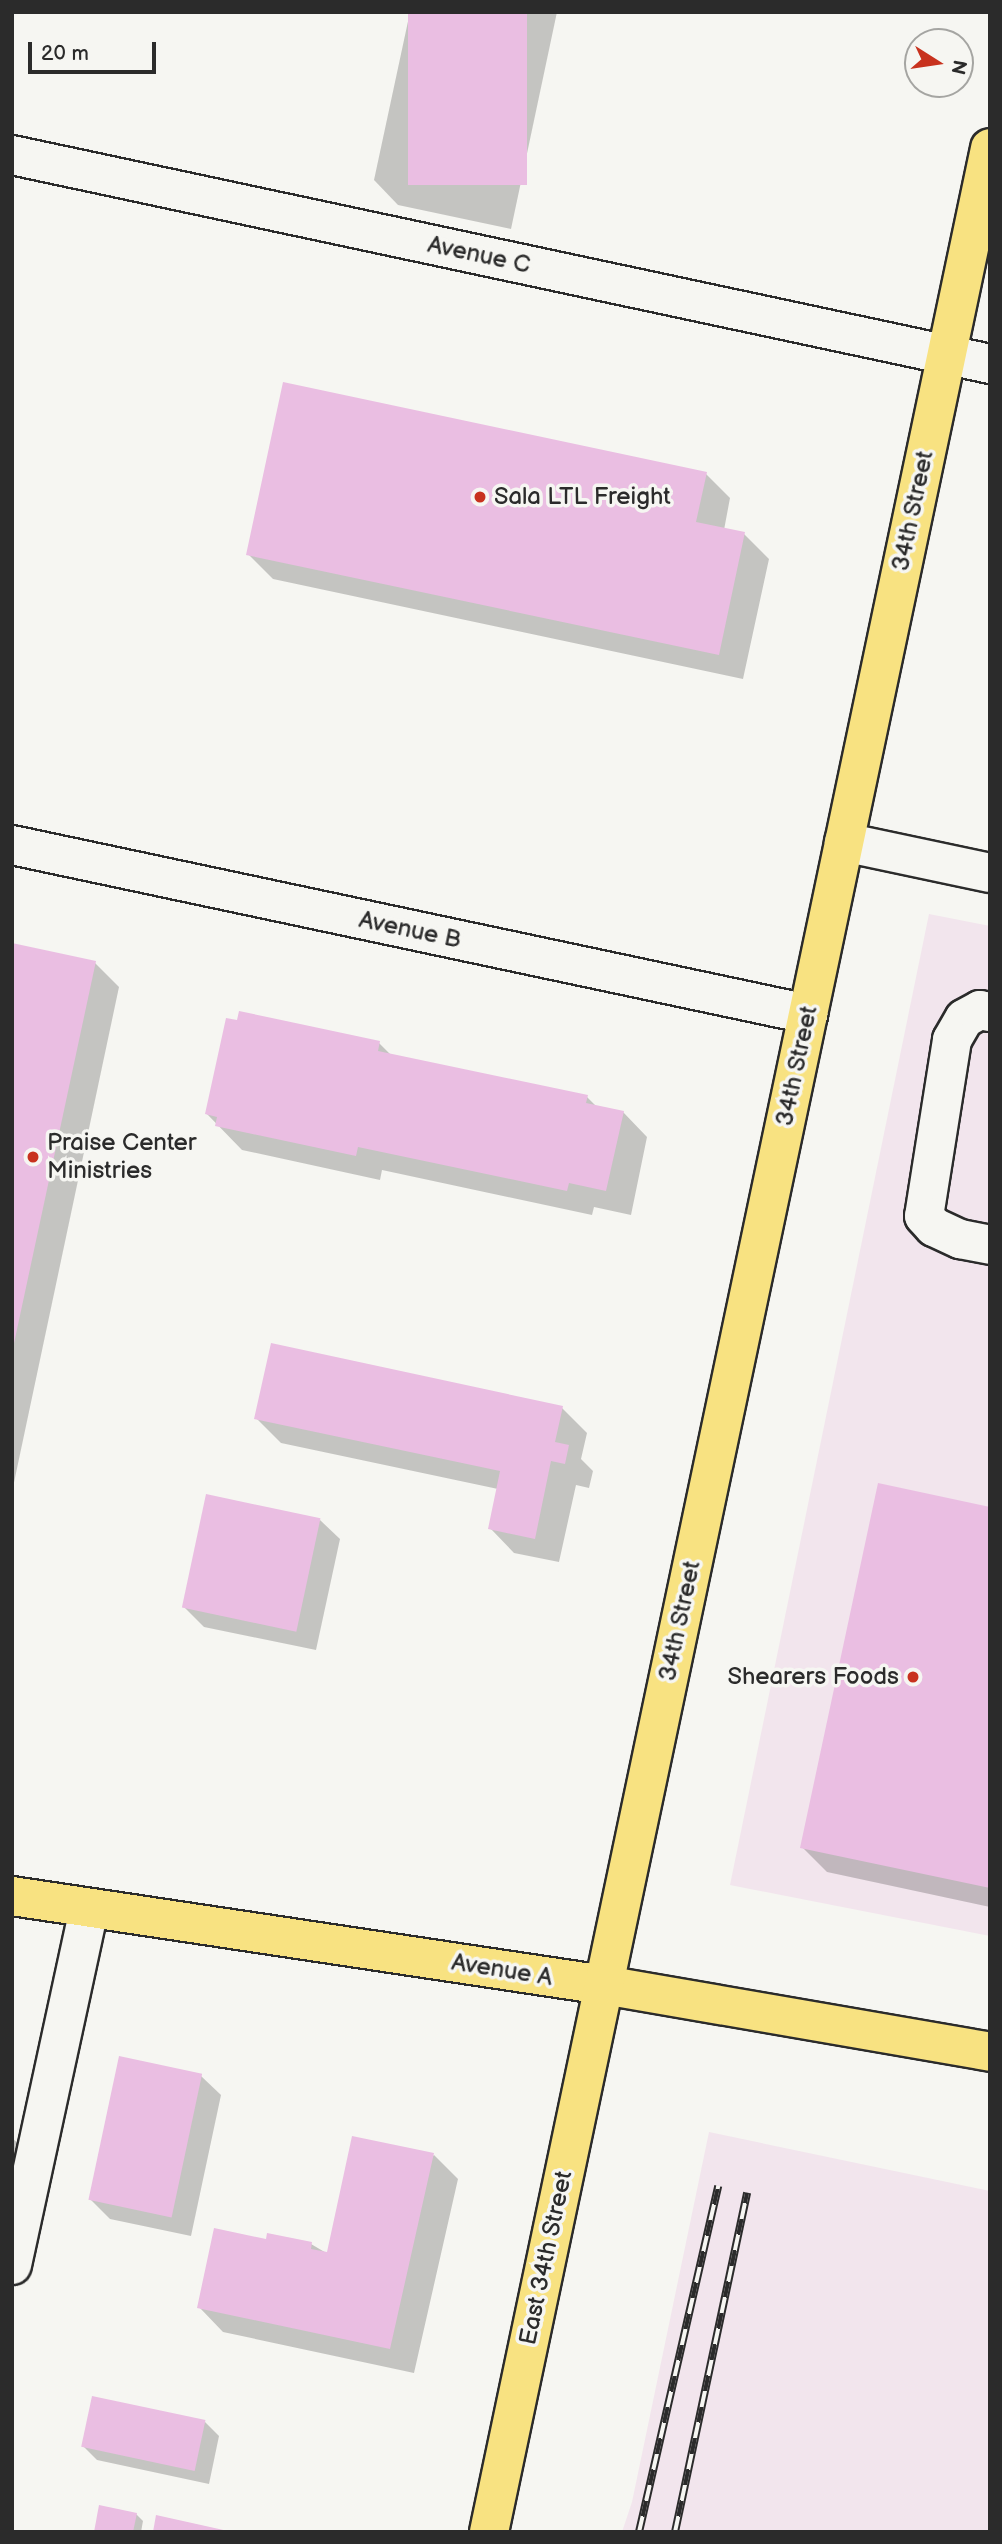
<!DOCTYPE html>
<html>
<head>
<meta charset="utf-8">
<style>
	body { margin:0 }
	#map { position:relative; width:1002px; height:2544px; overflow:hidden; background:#f6f6f2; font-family:"Balsamiq Sans",sans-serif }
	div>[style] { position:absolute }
	.built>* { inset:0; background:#f2e5ed }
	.shadow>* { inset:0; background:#0003 }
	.building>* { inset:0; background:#eabee2; transform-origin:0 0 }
	.roads { filter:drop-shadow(2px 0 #2b2b2b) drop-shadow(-2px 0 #2b2b2b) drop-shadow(0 2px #2b2b2b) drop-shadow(0 -2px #2b2b2b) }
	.minor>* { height:38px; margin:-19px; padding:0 19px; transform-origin:19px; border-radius:19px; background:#f6f6f2 }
	.major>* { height:38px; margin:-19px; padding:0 19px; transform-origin:19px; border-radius:19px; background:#f8e281 }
	.rail>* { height:8px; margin-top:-4px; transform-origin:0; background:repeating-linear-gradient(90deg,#f6f6f2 0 16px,#2b2b2b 0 32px); box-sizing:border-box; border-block:2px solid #2b2b2b }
	.dots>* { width:19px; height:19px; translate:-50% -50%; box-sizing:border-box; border:4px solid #f6f6f2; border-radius:50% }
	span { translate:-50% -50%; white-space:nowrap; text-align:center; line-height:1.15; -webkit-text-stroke:7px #f6f6f2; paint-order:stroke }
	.street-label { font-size:24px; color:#2b2b2b }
	.poi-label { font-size:24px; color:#2b2b2b }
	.left { translate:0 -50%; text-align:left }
	.right { translate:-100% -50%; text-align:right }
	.frame { position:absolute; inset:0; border:14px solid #2b2b2b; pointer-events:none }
	.north { position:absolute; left:904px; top:28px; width:70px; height:70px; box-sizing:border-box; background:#f6f6f2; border:2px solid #a5a5a2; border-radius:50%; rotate:102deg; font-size:19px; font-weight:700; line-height:28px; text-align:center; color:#2b2b2b }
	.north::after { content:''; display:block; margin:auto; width:24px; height:32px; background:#c8321e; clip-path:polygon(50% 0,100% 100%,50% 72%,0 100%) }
	.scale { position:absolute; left:28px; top:42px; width:128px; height:32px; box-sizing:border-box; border:4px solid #2b2b2b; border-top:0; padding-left:9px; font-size:21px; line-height:24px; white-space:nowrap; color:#2b2b2b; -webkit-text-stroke:5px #f6f6f2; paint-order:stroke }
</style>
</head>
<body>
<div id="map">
	<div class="built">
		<div style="clip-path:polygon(929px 914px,990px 926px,990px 1936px,730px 1885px)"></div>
		<div style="clip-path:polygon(709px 2132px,990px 2191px,990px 2532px,622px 2532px,632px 2502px)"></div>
	</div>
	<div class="shadow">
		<div style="clip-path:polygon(410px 12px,557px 12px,511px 229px,398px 205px,374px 180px)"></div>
		<div style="clip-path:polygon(706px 474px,730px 498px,724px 530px,744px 534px,769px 559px,743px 679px,273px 579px,248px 554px)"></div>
		<div style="clip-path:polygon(12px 945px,95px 963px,119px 987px,12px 1492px)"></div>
		<div style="clip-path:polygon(379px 1043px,392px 1056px,587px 1097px,597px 1107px,623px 1112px,647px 1137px,631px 1215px,594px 1207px,592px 1215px,382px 1170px,380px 1180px,242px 1150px,207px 1114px)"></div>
		<div style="clip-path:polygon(562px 1408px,587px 1433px,581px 1459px,593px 1471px,589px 1488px,576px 1485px,559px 1562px,514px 1553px,490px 1528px,498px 1489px,281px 1443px,256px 1418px)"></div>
		<div style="clip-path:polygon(990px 1509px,990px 1907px,827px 1872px,802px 1847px)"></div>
		<div style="clip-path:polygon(320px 1520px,340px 1539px,316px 1650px,204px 1627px,184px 1607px)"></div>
		<div style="clip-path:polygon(201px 2076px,221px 2095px,191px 2236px,110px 2219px,90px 2199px)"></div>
		<div style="clip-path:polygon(12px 2138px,35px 2158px,12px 2267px)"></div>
		<div style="clip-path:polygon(434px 2155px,458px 2179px,414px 2373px,223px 2332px,199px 2307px,311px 2244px,328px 2254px)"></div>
		<div style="clip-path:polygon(205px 2422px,219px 2436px,209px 2484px,97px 2460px,83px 2446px)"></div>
		<div style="clip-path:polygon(136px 2514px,143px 2521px,141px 2532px,95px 2532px)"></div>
	</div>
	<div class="building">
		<div style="left:408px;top:12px;width:119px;height:173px"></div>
		<div style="clip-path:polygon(283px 382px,707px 472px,696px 522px,745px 532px,719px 655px,246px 555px)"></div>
		<div style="clip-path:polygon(12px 943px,96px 961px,13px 1348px,12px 1348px)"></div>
		<div style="clip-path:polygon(239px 1011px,380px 1041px,378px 1051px,588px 1095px,586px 1103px,624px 1111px,606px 1191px,569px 1183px,567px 1191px,358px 1147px,356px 1156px,215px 1126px,217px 1117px,205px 1114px,226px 1018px,237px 1020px)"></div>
		<div style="clip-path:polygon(271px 1343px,563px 1406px,555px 1442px,569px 1445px,565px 1464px,551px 1461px,535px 1539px,488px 1529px,500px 1471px,254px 1419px)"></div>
		<div style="clip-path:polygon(878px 1483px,990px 1507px,990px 1888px,800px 1848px)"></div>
		<div style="left:206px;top:1494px;width:117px;height:116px;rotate:12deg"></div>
		<div style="left:119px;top:2056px;width:85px;height:147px;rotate:12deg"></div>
		<div style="clip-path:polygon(352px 2136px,434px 2153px,390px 2349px,197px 2308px,214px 2228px,266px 2239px,267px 2233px,312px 2242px,311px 2249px,327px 2252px)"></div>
		<div style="left:92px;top:2396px;width:116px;height:52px;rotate:12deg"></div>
		<div style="clip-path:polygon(99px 2505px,137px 2513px,133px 2532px,94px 2532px)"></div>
		<div style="clip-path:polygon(156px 2515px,228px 2531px,228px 2532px,153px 2532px)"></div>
	</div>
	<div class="roads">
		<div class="minor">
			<div style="left:12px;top:155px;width:1000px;rotate:12.06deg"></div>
			<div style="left:844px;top:842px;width:149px;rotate:12deg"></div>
			<div style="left:12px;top:845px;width:814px;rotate:11.99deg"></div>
			<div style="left:990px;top:1012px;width:10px;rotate:-169deg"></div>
			<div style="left:980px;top:1010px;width:18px;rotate:151deg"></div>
			<div style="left:964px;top:1019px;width:24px;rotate:120deg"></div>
			<div style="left:952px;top:1040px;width:178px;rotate:99deg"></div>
			<div style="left:924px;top:1216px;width:15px;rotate:48deg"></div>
			<div style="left:934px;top:1227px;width:29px;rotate:25deg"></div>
			<div style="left:960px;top:1239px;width:31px;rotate:11deg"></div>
			<div style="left:12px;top:2265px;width:365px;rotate:-77.8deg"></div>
		</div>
		<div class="major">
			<div style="left:12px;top:1896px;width:599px;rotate:8.55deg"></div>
			<div style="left:604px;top:1985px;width:392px;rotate:9.8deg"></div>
			<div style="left:489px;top:2532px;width:2436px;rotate:-78.13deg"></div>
		</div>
	</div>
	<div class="rail">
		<div style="left:639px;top:2532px;width:355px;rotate:-77.1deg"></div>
		<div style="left:675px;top:2532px;width:347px;rotate:-78deg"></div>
	</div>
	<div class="dots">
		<div style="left:480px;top:497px;background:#c8321e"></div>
		<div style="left:33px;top:1157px;background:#c8321e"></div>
		<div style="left:913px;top:1677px;background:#c8321e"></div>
	</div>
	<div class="street-label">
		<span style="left:479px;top:255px;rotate:12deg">Avenue C</span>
		<span style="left:913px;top:511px;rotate:-78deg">34th Street</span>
		<span style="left:410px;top:930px;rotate:12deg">Avenue B</span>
		<span style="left:797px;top:1066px;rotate:-78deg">34th Street</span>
		<span style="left:680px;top:1621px;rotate:-78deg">34th Street</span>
		<span style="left:502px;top:1970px;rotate:9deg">Avenue A</span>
		<span style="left:546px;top:2258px;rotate:-78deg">East 34th Street</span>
	</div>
	<div class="poi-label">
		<span class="left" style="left:494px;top:497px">Sala LTL Freight</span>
		<span class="left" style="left:47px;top:1157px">Praise Center<br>Ministries</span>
		<span class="right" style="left:899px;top:1677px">Shearers Foods</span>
	</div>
	<div class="frame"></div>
	<div class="north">N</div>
	<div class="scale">20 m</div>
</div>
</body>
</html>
